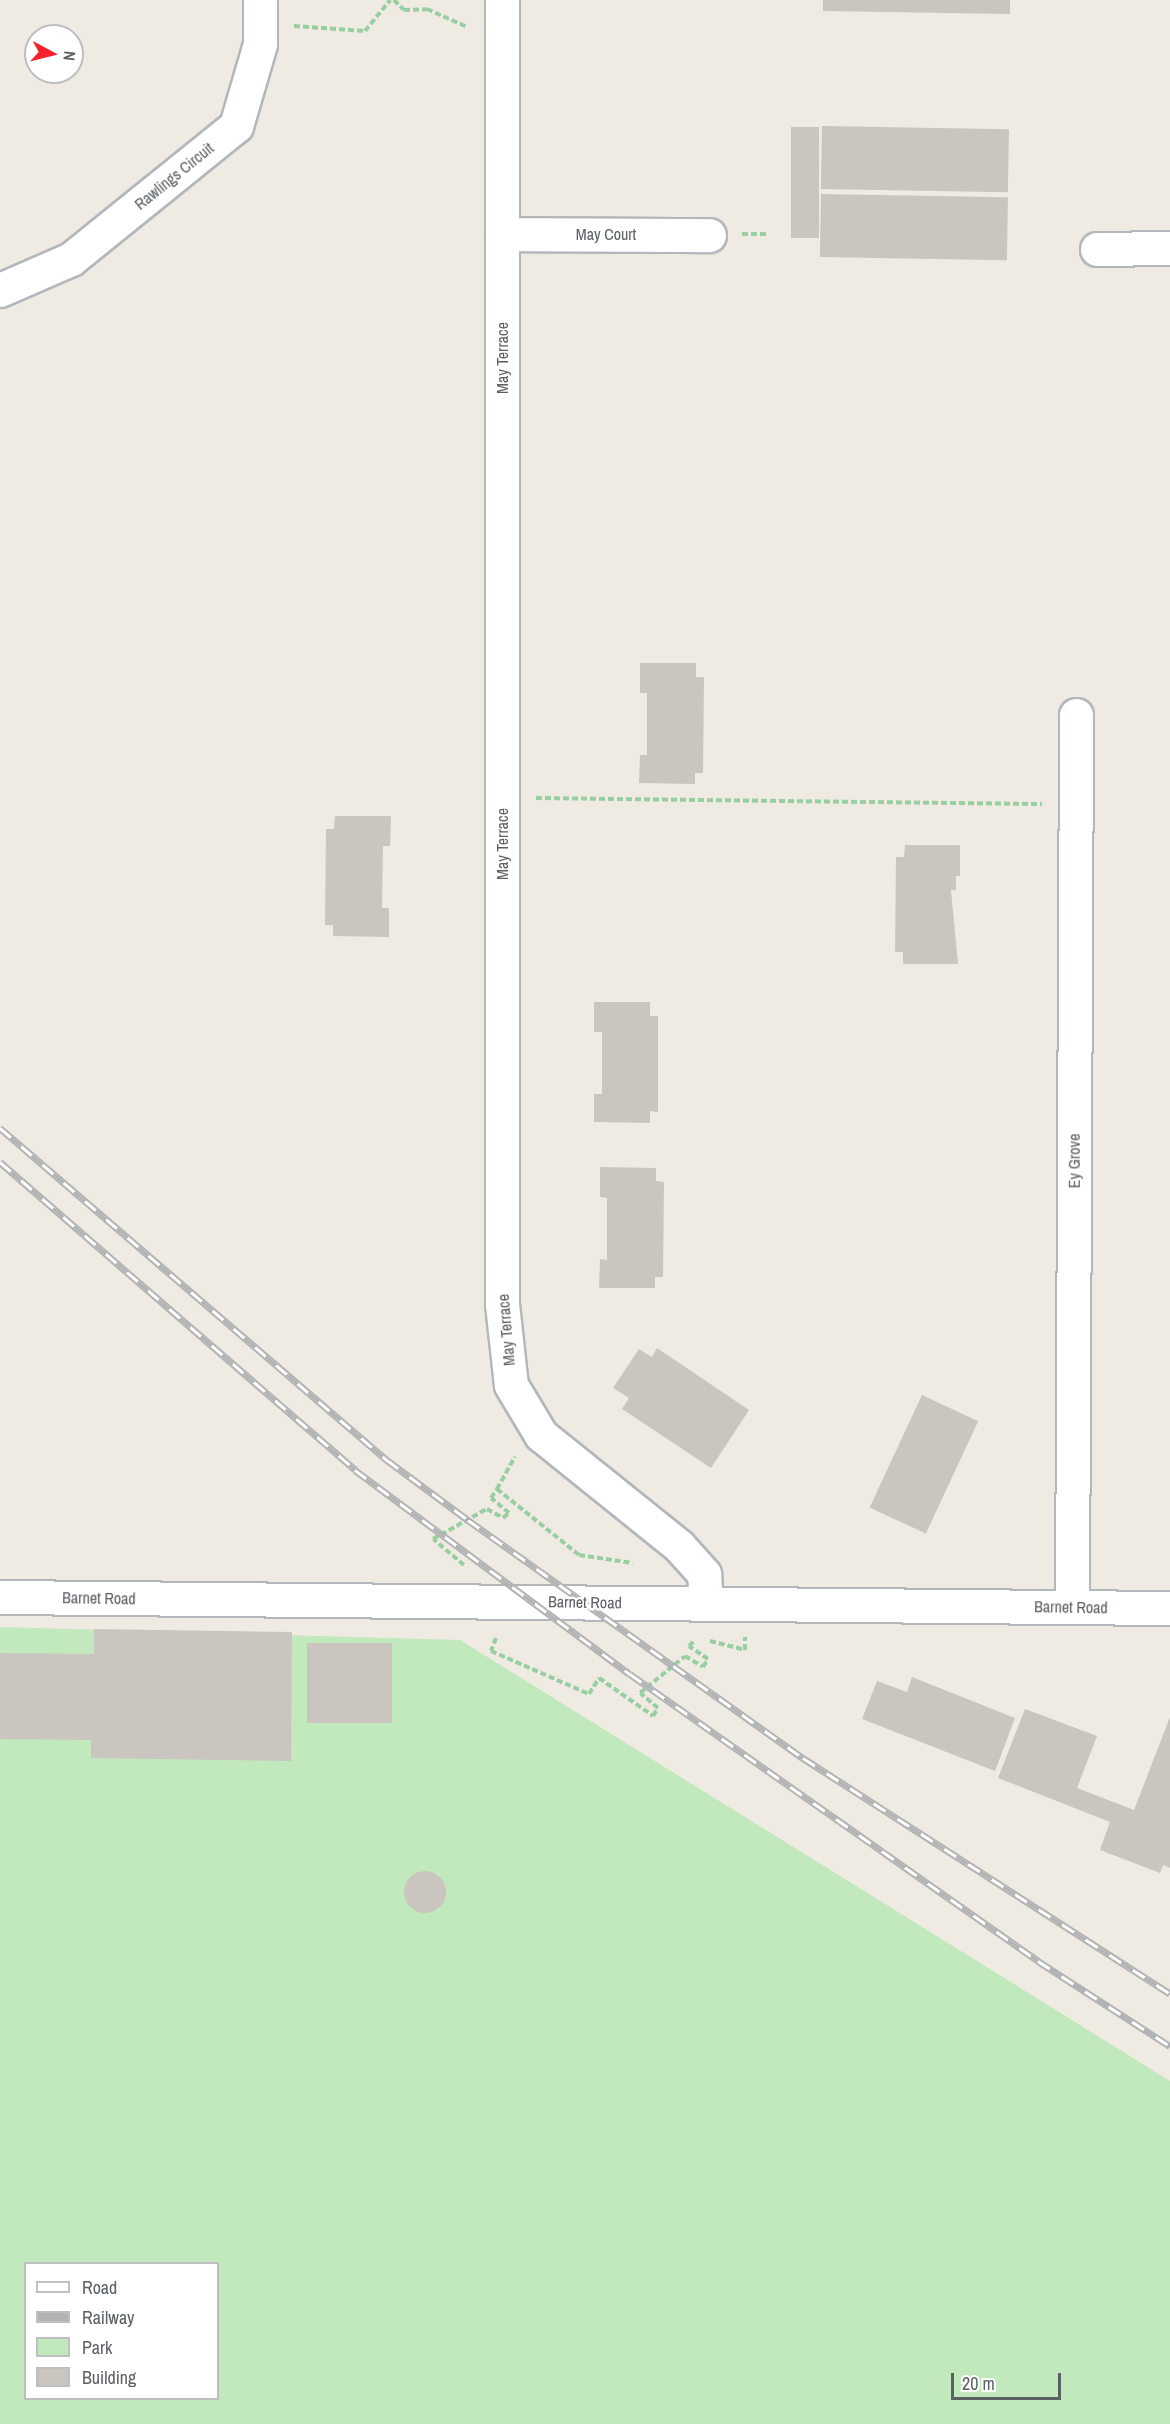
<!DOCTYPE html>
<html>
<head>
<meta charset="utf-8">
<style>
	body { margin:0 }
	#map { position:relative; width:1170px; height:2424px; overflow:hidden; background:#efeae2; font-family:"Archivo Narrow",sans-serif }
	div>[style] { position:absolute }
	.green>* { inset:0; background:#c2e8bd }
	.building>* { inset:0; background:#cac5bf; transform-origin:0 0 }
	.round { border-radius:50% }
	.path>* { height:4px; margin-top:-2px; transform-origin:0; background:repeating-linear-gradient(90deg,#98cfa0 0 6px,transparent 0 9px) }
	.roads { filter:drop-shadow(2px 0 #b3b7bb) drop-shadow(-2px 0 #b3b7bb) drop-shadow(0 2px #b3b7bb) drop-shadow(0 -2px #b3b7bb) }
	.minor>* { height:33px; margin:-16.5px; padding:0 16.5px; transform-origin:16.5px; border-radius:16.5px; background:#fff }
	.tertiary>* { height:33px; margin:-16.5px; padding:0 16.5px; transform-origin:16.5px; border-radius:16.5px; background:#fff }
	.rail>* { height:7px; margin-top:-3.5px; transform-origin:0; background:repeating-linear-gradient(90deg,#fff 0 14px,#b2b3b4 0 28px); box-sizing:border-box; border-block:2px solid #b2b3b4 }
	span { translate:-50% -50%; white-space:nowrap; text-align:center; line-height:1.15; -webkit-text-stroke:4.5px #fff; paint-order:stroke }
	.street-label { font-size:16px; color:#5a6064 }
	.legend { position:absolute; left:24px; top:2262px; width:195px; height:138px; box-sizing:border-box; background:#fff; border:2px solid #bdbfc1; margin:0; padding:8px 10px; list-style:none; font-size:18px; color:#5a6064 }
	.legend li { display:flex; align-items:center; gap:12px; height:30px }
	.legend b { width:30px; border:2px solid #bdbfc1 }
	.north { position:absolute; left:24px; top:24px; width:60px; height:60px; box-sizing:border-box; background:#fff; border:2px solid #bdbfc1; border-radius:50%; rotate:97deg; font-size:16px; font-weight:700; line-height:24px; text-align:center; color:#5a6064 }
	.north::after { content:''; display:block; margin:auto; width:21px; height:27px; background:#f6212a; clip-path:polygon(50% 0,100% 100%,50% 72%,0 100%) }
	.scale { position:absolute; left:951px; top:2373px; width:110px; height:27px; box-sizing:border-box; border:3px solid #5a6064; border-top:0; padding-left:8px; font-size:18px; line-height:21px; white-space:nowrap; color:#5a6064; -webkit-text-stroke:4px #fff; paint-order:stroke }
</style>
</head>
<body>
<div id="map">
	<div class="green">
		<div style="clip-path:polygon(evenodd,0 1627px,460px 1640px,1170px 2081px,1170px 2424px,0 2424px,0 1627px,26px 2264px,218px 2264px,218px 2398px,26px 2398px,26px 2264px)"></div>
	</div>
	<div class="building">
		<div style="clip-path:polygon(823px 0,1010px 0,1010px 14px,823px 11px)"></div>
		<div style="left:822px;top:126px;width:187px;height:63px;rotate:1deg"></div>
		<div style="left:791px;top:127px;width:28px;height:111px"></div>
		<div style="left:821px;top:194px;width:187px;height:63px;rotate:1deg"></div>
		<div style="clip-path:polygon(640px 663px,696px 663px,696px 677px,704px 677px,703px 773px,695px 773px,695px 784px,639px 783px,640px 755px,647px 755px,647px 693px,640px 693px)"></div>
		<div style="clip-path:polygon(335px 816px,391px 816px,390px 846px,383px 846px,382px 908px,389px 908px,389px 937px,333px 936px,333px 925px,325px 925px,326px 829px,334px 829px)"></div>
		<div style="clip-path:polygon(905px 845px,960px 845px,960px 876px,956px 876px,956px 890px,951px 890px,958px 964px,903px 964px,903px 952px,895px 952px,896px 857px,904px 857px)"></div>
		<div style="clip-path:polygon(594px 1002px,650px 1002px,650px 1016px,658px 1016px,658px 1112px,650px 1111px,650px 1123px,594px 1122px,594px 1094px,602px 1094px,602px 1032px,594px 1032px)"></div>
		<div style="clip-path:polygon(600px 1167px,656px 1168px,656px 1181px,664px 1182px,663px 1277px,655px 1277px,655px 1288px,599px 1288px,600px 1259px,607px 1260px,607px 1198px,600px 1197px)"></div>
		<div style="clip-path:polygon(657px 1348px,749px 1410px,711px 1468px,622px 1409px,629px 1398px,613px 1388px,639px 1349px,652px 1357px)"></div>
		<div style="left:922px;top:1395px;width:62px;height:124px;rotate:25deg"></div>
		<div style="clip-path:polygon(94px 1629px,292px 1632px,291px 1761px,91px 1758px,91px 1740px,0 1739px,0 1653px,94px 1654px)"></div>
		<div style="left:307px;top:1643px;width:85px;height:80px"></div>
		<div style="clip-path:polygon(912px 1677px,1015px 1718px,995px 1771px,862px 1719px,877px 1681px,907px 1692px)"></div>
		<div style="clip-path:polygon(1025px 1709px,1097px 1736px,1077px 1788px,1134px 1810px,1170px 1717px,1170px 1868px,1163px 1865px,1160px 1873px,1100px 1850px,1110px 1822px,998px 1778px)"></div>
		<div class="round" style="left:404px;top:1871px;width:42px;height:42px"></div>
	</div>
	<div class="path">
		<div style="left:394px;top:0;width:14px;rotate:45deg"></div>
		<div style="left:404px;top:10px;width:23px;rotate:-2deg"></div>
		<div style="left:427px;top:9px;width:44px;rotate:24.2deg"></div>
		<div style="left:294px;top:26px;width:71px;rotate:4deg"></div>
		<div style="left:365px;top:31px;width:40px;rotate:-51deg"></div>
		<div style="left:742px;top:234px;width:26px"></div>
		<div style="left:536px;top:798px;width:506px;rotate:0.68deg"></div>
		<div style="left:497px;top:1489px;width:37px;rotate:-61deg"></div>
		<div style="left:464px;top:1565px;width:40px;rotate:-140deg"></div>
		<div style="left:433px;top:1539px;width:62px;rotate:-29.1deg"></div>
		<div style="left:487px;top:1509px;width:18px;rotate:29deg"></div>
		<div style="left:503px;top:1518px;width:8px;rotate:-40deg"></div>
		<div style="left:509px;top:1513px;width:23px;rotate:-140deg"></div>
		<div style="left:491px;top:1498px;width:11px;rotate:-56deg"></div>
		<div style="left:497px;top:1489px;width:105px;rotate:38.8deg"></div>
		<div style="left:579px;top:1555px;width:54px;rotate:8.6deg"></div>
		<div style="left:496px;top:1638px;width:14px;rotate:111deg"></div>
		<div style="left:491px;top:1651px;width:107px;rotate:23.7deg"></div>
		<div style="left:589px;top:1694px;width:19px;rotate:-58deg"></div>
		<div style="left:599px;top:1678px;width:66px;rotate:35.1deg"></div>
		<div style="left:653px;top:1716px;width:9px;rotate:-58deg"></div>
		<div style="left:658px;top:1708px;width:23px;rotate:-140deg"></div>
		<div style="left:640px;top:1693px;width:58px;rotate:-39.4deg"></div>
		<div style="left:685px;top:1656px;width:21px;rotate:31deg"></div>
		<div style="left:703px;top:1667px;width:9px;rotate:-58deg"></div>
		<div style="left:708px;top:1659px;width:23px;rotate:-146deg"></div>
		<div style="left:689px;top:1646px;width:8px;rotate:-45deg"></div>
		<div style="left:710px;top:1641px;width:36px;rotate:14deg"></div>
		<div style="left:745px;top:1650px;width:13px;rotate:-90deg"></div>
	</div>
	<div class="roads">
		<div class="minor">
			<div style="left:502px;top:0;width:1304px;rotate:90deg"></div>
			<div style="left:502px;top:1304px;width:81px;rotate:83.7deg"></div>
			<div style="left:511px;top:1385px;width:58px;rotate:59deg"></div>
			<div style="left:541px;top:1435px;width:177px;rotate:38.8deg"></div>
			<div style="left:679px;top:1546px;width:38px;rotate:48deg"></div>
			<div style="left:704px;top:1574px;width:29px;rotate:86deg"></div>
			<div style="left:502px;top:234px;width:207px;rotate:0.3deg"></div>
			<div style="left:1097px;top:249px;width:73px;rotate:-0.8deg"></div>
			<div style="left:0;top:290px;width:77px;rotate:-23.6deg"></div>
			<div style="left:71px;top:259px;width:212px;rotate:-38.9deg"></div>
			<div style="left:236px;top:126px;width:85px;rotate:-73.7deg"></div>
			<div style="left:260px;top:44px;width:44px;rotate:-90deg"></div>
			<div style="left:1072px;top:1607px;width:892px;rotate:-89.74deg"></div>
		</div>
		<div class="tertiary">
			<div style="left:0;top:1597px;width:1170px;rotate:0.54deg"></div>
		</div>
	</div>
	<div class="rail">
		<div style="left:0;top:1128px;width:510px;rotate:40.63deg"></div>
		<div style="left:387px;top:1460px;width:101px;rotate:36.5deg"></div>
		<div style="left:468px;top:1520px;width:411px;rotate:35.4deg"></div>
		<div style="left:803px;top:1758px;width:436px;rotate:32.7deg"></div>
		<div style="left:0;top:1162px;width:470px;rotate:40.9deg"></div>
		<div style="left:355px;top:1470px;width:342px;rotate:36.6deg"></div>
		<div style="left:630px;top:1674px;width:499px;rotate:35.1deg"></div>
		<div style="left:1038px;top:1961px;width:157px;rotate:32.8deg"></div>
	</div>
	<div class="street-label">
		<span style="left:174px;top:176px;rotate:-39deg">Rawlings Circuit</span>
		<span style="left:606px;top:234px">May Court</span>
		<span style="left:502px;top:358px;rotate:-90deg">May Terrace</span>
		<span style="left:502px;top:844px;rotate:-90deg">May Terrace</span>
		<span style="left:1074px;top:1161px;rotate:-90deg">Ey Grove</span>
		<span style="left:506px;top:1330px;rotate:-95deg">May Terrace</span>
		<span style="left:99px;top:1598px;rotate:1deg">Barnet Road</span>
		<span style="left:585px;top:1602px;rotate:1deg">Barnet Road</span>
		<span style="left:1071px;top:1607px;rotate:1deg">Barnet Road</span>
	</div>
	<ul class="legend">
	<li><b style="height:8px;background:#fff"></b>Road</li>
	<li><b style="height:8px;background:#b2b3b4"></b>Railway</li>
	<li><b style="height:16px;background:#c2e8bd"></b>Park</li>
	<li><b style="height:16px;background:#cac5bf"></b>Building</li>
	</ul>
	<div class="north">N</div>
	<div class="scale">20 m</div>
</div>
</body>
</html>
